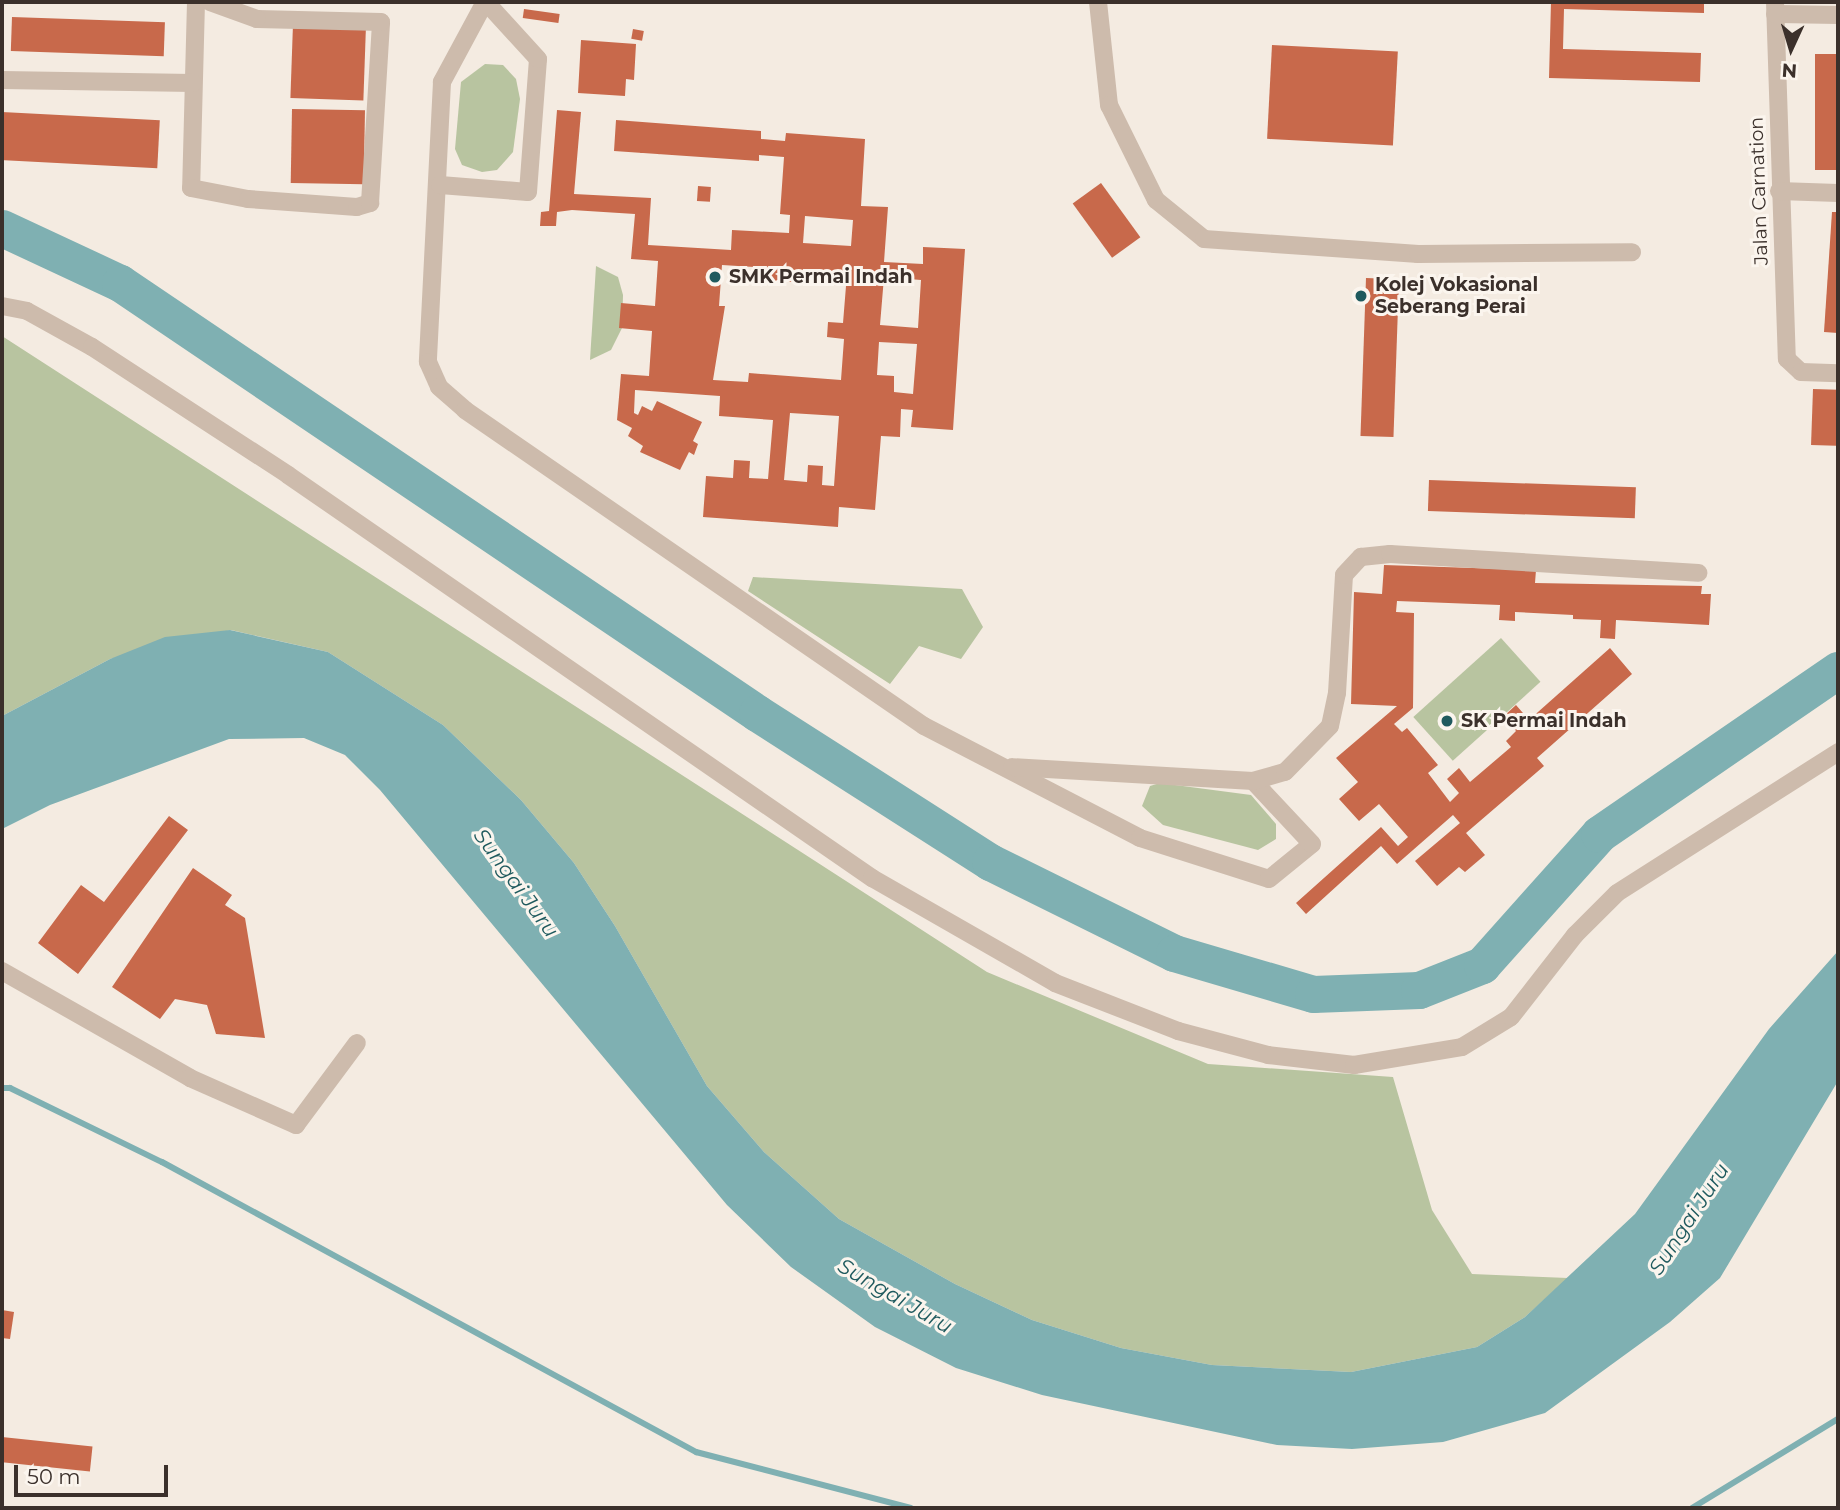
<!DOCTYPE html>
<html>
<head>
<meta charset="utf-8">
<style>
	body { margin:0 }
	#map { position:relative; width:1840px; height:1510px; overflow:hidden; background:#f4ebe1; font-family:Montserrat,sans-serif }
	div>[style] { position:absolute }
	.green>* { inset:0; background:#b8c4a0; transform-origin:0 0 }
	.water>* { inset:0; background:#7fb0b2 }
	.stream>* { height:6px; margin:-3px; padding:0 3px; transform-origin:3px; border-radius:3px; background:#7fb0b2 }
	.river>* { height:37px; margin:-18.5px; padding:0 18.5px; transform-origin:18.5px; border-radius:18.5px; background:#7fb0b2 }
	.building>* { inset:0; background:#c8694b; transform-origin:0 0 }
	.street>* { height:18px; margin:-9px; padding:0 9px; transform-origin:9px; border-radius:9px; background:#cdbbac }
	.dots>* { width:19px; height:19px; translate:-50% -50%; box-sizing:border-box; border:4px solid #fbf5ee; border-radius:50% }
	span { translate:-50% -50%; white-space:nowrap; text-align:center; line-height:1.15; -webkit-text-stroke:6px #fbf5ee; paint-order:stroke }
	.street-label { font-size:19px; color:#3b302b }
	.poi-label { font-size:19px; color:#3b302b; font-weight:700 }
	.left { translate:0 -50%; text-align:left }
	.water-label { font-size:21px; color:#1f5a5e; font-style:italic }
	.frame { position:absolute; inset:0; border:4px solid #3b302b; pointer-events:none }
	.north { position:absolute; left:1756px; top:14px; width:70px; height:70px; -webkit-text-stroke:5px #fbf5ee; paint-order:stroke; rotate:184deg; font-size:19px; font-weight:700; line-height:28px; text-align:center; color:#3b302b }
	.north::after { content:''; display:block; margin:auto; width:24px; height:32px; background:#3b302b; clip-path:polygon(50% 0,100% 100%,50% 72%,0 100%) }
	.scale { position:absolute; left:14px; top:1465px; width:154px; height:32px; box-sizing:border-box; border:4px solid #3b302b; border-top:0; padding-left:9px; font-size:21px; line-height:24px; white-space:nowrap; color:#3b302b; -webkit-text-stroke:5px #fbf5ee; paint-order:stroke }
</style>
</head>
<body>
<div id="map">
	<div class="green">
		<div style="clip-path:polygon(485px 64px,503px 65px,516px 79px,520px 99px,513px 152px,497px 170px,482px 172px,462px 165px,455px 149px,461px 82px)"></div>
		<div style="clip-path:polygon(596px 266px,618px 277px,623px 295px,622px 328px,611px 350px,590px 360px)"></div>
		<div style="clip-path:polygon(2px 336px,987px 972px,1208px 1064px,1393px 1077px,1432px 1210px,1472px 1274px,1568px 1278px,1525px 1317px,1477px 1347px,1351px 1372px,1212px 1365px,1121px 1348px,1032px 1320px,955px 1284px,839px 1219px,764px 1152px,707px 1086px,615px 926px,574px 863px,521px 800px,443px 725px,328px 652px,231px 630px,110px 659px,2px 716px)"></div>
		<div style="clip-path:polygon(753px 577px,962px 589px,983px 627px,961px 659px,919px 646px,890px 684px,748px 591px)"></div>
		<div style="left:1501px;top:638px;width:59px;height:118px;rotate:48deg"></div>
		<div style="clip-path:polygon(1160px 783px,1251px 795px,1276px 824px,1276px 839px,1258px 850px,1163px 825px,1142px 806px,1150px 786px)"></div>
	</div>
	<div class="water">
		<div style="clip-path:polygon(230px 630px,328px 652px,443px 725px,521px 800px,574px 863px,615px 926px,707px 1086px,764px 1152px,839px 1219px,955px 1284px,1032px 1320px,1121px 1348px,1212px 1365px,1351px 1372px,1477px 1347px,1525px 1317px,1635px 1214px,1769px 1029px,1838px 951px,1838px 1081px,1720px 1278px,1670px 1322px,1545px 1413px,1443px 1442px,1352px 1449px,1277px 1445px,1042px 1395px,956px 1368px,875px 1327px,791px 1267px,727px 1205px,380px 790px,345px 755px,304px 738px,229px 739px,50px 805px,2px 829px,2px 716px,110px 659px,165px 637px)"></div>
	</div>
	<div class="stream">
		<div style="left:2px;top:1088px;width:8px"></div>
		<div style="left:10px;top:1088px;width:169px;rotate:26deg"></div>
		<div style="left:162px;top:1162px;width:608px;rotate:28.51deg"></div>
		<div style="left:696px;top:1452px;width:222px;rotate:14.6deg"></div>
		<div style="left:1692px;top:1508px;width:171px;rotate:-31.4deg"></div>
	</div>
	<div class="river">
		<div style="left:2px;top:228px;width:130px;rotate:25deg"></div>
		<div style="left:120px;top:283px;width:769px;rotate:34.02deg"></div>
		<div style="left:757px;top:713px;width:277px;rotate:32.6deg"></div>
		<div style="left:990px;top:862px;width:205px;rotate:26.3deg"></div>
		<div style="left:1174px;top:953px;width:145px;rotate:16.4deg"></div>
		<div style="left:1313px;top:994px;width:106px;rotate:-2.2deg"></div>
		<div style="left:1419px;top:990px;width:68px;rotate:-21.6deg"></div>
		<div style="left:1482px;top:965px;width:176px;rotate:-48.2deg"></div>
		<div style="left:1599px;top:834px;width:290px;rotate:-34.5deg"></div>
	</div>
	<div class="building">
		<div style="clip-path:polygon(1551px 2px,1704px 2px,1704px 13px,1564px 9px,1563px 49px,1701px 53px,1700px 82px,1549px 78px)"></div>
		<div style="left:524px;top:9px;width:36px;height:9px;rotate:8deg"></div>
		<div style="left:12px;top:17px;width:153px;height:34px;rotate:2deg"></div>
		<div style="left:293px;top:24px;width:73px;height:74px;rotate:2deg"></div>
		<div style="left:633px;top:29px;width:11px;height:10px;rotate:10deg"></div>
		<div style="clip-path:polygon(581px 40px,636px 44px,634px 80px,626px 79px,625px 96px,578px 93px)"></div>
		<div style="left:1272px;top:45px;width:126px;height:94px;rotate:3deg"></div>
		<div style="left:1815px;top:54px;width:23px;height:116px"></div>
		<div style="left:292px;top:109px;width:73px;height:74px;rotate:1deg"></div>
		<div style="clip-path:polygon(evenodd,557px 110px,581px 112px,574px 194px,651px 198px,648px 245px,731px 250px,732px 230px,789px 233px,790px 215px,780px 214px,784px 157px,759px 155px,759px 161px,614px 151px,616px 120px,761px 131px,761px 139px,785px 141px,786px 133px,865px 139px,861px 206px,888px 207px,884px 262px,923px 264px,923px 247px,965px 249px,953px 430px,911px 427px,913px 410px,901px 409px,900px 437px,881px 436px,875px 510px,839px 507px,838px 527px,703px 517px,706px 476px,733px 478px,734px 460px,750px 461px,749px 478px,768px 479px,773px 420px,719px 416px,720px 396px,635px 390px,634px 413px,638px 415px,642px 406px,652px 411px,657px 401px,702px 422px,693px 441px,698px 444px,694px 455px,689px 452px,680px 470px,640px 452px,643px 446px,628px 436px,632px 428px,617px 420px,621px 374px,649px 376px,652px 331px,619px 328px,621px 303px,655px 306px,658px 261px,631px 259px,635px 214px,572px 210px,557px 212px,556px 226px,540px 226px,541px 212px,549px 211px,557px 110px,805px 216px,853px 220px,851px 246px,803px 243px,805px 216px,557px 110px,722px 265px,754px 267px,753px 279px,846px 286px,843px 323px,828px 322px,827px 337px,844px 339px,841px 380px,749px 373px,748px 382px,713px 380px,725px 306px,719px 306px,722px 265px,557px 110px,884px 277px,921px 280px,918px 328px,880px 325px,884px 277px,557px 110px,879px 342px,917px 344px,913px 394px,894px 392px,894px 376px,877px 375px,879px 342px,557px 110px,790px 413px,839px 416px,834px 486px,822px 485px,823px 466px,808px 465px,807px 482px,784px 480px,790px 413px)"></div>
		<div style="left:2px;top:112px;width:158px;height:48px;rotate:3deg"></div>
		<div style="left:1101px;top:183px;width:67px;height:35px;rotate:54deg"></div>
		<div style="left:698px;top:186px;width:13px;height:15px;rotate:4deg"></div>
		<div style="clip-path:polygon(1832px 212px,1838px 212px,1838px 333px,1824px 332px)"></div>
		<div style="left:1366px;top:278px;width:33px;height:158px;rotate:2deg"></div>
		<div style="left:1813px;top:389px;width:25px;height:56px;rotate:2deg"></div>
		<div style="left:1429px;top:480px;width:207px;height:31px;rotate:2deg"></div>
		<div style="clip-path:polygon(1384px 565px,1536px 570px,1535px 583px,1702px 586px,1701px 594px,1711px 594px,1709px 625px,1616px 620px,1615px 639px,1600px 638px,1601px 620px,1573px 619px,1573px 615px,1515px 612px,1515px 621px,1499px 620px,1500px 605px,1397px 601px,1396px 612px,1414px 613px,1413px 708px,1394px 724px,1402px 732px,1407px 728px,1438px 765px,1428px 773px,1450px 802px,1459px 793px,1447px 779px,1459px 768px,1470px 782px,1511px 747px,1506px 741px,1516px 731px,1504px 716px,1516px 705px,1529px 720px,1610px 648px,1632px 674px,1537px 758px,1544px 766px,1466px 833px,1485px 855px,1465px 872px,1459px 867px,1437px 886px,1415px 861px,1460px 823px,1453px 815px,1397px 864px,1381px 846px,1306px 914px,1296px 903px,1381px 827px,1398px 846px,1408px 837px,1379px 804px,1359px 821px,1339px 799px,1358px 782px,1336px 758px,1397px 706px,1351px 704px,1354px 592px,1382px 594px)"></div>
		<div style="clip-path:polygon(169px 816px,188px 830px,78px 974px,38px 943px,81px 885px,104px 902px)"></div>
		<div style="clip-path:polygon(193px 868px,232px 895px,225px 905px,245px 918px,265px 1038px,216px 1034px,207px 1005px,175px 999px,160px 1019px,112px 987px)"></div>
		<div style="clip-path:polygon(2px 1310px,14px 1312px,10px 1339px,2px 1338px)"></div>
		<div style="left:2px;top:1437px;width:91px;height:25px;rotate:6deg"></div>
	</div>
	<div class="street">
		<div style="left:196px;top:2px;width:186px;rotate:91.5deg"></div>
		<div style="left:191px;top:188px;width:58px;rotate:10.9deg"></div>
		<div style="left:248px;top:199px;width:109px;rotate:4.2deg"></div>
		<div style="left:357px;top:207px;width:14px;rotate:-17deg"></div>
		<div style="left:370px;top:203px;width:181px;rotate:-86.5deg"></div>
		<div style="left:381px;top:22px;width:124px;rotate:-178.6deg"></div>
		<div style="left:257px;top:19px;width:50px;rotate:-160.1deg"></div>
		<div style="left:485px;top:2px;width:91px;rotate:118.3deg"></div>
		<div style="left:442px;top:82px;width:280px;rotate:92.9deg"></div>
		<div style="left:428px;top:362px;width:27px;rotate:66deg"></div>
		<div style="left:439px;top:387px;width:35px;rotate:41deg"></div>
		<div style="left:465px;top:410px;width:557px;rotate:34.55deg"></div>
		<div style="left:924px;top:726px;width:243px;rotate:27.4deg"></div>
		<div style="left:1140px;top:838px;width:135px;rotate:17.6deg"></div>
		<div style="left:1269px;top:879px;width:55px;rotate:-39.1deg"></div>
		<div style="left:1312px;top:844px;width:86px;rotate:-133.1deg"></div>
		<div style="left:1253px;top:781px;width:241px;rotate:-176.7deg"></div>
		<div style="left:1098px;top:2px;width:104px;rotate:83.9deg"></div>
		<div style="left:1109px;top:105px;width:106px;rotate:63.7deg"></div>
		<div style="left:1156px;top:200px;width:62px;rotate:39.1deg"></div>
		<div style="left:1204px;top:239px;width:215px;rotate:4deg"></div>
		<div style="left:1418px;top:254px;width:214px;rotate:-0.5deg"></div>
		<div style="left:1775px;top:2px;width:357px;rotate:88.1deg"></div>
		<div style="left:1787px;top:359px;width:19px;rotate:43deg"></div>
		<div style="left:1801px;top:372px;width:37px;rotate:2deg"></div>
		<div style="left:1775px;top:14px;width:63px;rotate:0.9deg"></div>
		<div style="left:2px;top:80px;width:191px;rotate:0.9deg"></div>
		<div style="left:440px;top:185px;width:88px;rotate:4.5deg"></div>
		<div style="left:528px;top:192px;width:133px;rotate:-85.7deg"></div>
		<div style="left:538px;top:59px;width:77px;rotate:-132.4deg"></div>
		<div style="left:1779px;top:191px;width:59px;rotate:1.9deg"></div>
		<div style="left:2px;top:306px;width:25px;rotate:11deg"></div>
		<div style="left:27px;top:311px;width:74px;rotate:29deg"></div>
		<div style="left:92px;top:347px;width:234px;rotate:33.1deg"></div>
		<div style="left:288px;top:475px;width:710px;rotate:34.61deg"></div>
		<div style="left:872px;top:878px;width:211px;rotate:29.8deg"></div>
		<div style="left:1055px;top:983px;width:132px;rotate:21.3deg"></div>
		<div style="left:1178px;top:1031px;width:93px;rotate:14.9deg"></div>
		<div style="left:1268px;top:1055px;width:87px;rotate:6.6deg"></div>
		<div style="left:1354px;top:1065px;width:109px;rotate:-9.5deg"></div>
		<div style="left:1462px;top:1047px;width:57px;rotate:-31.5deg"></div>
		<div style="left:1511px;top:1017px;width:104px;rotate:-52deg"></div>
		<div style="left:1575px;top:935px;width:59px;rotate:-45deg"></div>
		<div style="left:1617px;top:893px;width:262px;rotate:-32.5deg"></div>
		<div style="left:1253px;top:781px;width:33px;rotate:-16deg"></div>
		<div style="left:1285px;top:772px;width:64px;rotate:-45.6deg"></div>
		<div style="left:1330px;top:726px;width:34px;rotate:-78deg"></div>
		<div style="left:1337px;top:693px;width:118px;rotate:-86.6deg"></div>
		<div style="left:1344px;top:575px;width:25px;rotate:-47deg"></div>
		<div style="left:1361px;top:557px;width:29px;rotate:-6deg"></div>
		<div style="left:1390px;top:554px;width:309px;rotate:3.5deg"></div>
		<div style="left:2px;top:971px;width:216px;rotate:29.6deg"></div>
		<div style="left:190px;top:1078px;width:116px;rotate:23.9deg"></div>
		<div style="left:296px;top:1125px;width:102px;rotate:-53.4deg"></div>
	</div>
	<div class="dots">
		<div style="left:715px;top:277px;background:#1f5a5e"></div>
		<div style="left:1361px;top:296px;background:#1f5a5e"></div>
		<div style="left:1447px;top:721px;background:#1f5a5e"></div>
	</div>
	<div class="street-label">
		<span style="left:1759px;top:191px;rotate:-92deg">Jalan Carnation</span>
	</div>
	<div class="poi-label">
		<span class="left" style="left:729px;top:277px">SMK Permai Indah</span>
		<span class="left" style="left:1375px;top:296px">Kolej Vokasional<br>Seberang Perai</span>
		<span class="left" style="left:1461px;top:721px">SK Permai Indah</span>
	</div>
	<div class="water-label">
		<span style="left:516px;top:883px;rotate:54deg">Sungai Juru</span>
		<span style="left:1689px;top:1219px;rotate:-57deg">Sungai Juru</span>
		<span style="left:895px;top:1296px;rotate:30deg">Sungai Juru</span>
	</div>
	<div class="frame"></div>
	<div class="north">N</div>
	<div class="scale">50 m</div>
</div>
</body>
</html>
